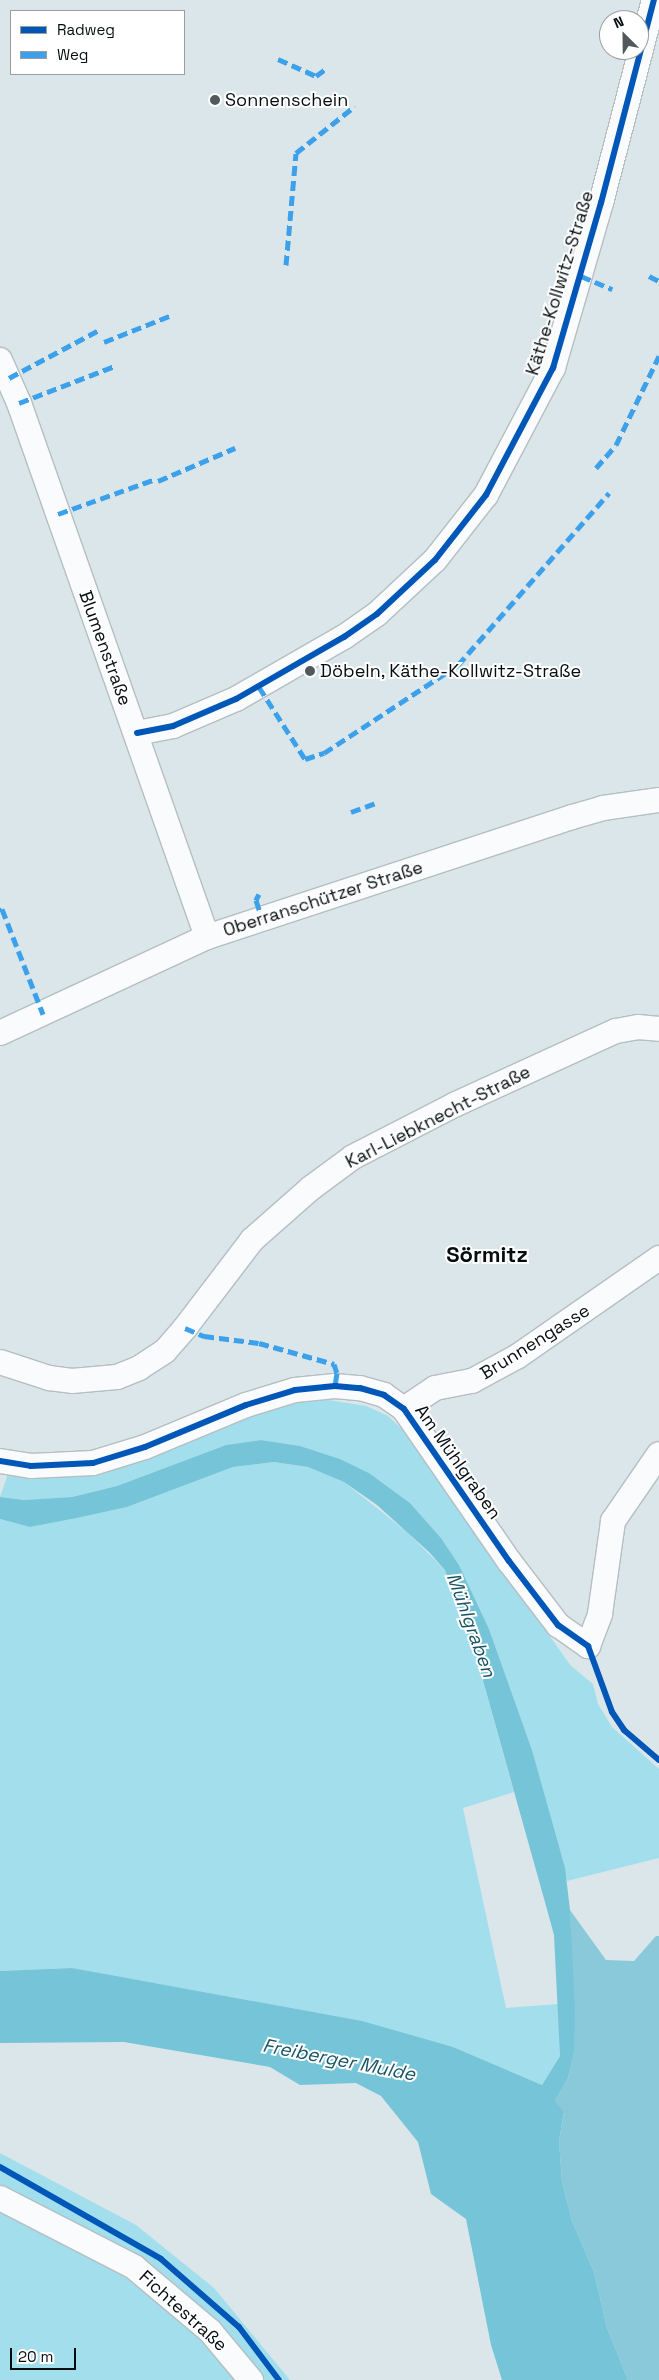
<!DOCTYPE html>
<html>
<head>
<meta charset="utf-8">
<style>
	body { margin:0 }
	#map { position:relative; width:659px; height:2380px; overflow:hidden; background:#dae6ea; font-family:"Space Grotesk",sans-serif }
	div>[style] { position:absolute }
	.green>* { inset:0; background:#a3deed }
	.forest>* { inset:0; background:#89c9da }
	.water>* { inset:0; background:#75c4d7 }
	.roads { filter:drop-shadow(1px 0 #b5bec1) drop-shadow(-1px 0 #b5bec1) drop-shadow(0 1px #b5bec1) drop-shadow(0 -1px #b5bec1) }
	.minor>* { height:24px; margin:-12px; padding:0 12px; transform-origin:12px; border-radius:12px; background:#f9fbfc }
	.quiet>* { height:5px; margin-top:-2.5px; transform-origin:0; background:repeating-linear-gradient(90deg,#3ca1ea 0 10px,transparent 0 15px) }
	.cycleway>* { height:6px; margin:-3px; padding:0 3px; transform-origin:3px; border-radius:3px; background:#0057b8 }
	.dots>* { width:14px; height:14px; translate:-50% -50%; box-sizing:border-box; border:2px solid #fff; border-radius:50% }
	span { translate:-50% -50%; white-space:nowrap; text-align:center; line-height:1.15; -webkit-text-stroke:4px #fff; paint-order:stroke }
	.poi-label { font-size:18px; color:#060d0f }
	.left { translate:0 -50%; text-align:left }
	.street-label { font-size:18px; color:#060d0f }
	.water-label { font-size:19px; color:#185462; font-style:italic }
	.district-label { font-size:22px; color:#060d0f; font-weight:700 }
	.legend { position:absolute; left:10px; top:10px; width:175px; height:65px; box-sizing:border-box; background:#fff; border:1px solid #9b9e9f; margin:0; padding:6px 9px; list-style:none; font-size:15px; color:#060d0f }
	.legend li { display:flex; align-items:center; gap:10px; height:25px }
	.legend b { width:25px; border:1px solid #9b9e9f }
	.north { position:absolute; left:599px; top:10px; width:50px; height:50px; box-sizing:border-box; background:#fff; border:1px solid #9b9e9f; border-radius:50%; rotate:337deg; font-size:14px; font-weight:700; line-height:20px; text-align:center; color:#060d0f }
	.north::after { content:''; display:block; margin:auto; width:18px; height:22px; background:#50595c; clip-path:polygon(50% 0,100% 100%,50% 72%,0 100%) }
	.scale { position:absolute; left:10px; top:2348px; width:66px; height:22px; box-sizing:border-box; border:2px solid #060d0f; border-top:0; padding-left:6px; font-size:15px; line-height:18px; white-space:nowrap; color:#060d0f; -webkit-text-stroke:4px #fff; paint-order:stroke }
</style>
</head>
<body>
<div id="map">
	<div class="green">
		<div style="clip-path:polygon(322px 1399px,366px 1406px,388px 1416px,403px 1430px,571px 1666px,593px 1684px,598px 1704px,612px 1727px,659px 1769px,659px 1858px,567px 1881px,532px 1750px,489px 1629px,459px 1565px,441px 1538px,410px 1503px,369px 1473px,340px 1459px,300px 1446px,261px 1440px,226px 1445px,117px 1486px,72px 1497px,24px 1500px,0 1497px,8px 1474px,41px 1477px,240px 1415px,303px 1400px)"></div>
		<div style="clip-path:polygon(274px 1462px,308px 1467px,344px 1482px,407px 1532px,445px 1570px,470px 1634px,514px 1792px,463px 1808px,506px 2008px,559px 2004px,560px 2056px,542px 2085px,453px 2047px,72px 1968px,0 1971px,0 1519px,30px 1527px,77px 1518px,127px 1507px,233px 1467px)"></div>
		<div style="clip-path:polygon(0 2153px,136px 2225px,214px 2288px,290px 2380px,0 2380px)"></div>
	</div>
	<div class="forest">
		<div style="clip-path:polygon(570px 1910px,606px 1960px,634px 1961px,656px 1936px,659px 1936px,659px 2380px,628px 2380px,607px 2328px,594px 2272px,572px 2221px,562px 2182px,559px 2141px,564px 2113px,555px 2101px,568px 2078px,574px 2053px)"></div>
	</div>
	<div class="water">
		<div style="clip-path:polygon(261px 1440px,300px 1446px,340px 1459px,369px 1473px,410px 1503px,441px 1538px,459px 1565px,489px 1629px,532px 1750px,565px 1868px,570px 1910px,575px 2011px,574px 2053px,568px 2078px,555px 2101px,564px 2112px,559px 2141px,562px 2182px,572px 2221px,594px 2272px,607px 2328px,628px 2380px,502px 2380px,491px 2345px,466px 2219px,431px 2194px,418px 2142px,381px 2096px,356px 2083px,300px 2085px,270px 2067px,124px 2042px,0 2043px,0 1971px,72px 1968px,362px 2021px,453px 2047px,542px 2085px,560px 2056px,554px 1935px,548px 1913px,470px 1634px,445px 1570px,429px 1552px,377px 1505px,344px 1482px,308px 1467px,274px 1462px,233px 1467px,127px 1507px,77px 1518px,30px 1527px,0 1519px,0 1497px,24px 1500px,72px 1497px,117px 1486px,226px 1445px)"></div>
	</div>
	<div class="roads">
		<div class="minor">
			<div style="left:0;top:360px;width:47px;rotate:66.2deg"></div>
			<div style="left:19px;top:403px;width:566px;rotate:70.6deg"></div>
			<div style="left:137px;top:733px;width:37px;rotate:-11deg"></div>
			<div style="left:173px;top:726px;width:69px;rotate:-23.2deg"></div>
			<div style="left:236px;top:699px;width:125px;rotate:-29.9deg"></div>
			<div style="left:344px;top:637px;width:40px;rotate:-34.9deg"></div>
			<div style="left:377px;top:614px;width:79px;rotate:-43deg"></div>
			<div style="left:435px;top:560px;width:83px;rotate:-51.9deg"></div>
			<div style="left:486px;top:495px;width:144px;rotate:-62.2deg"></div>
			<div style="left:553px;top:368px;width:172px;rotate:-73.8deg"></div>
			<div style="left:601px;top:203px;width:210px;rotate:-75.4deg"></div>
			<div style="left:0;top:1033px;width:228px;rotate:-24.9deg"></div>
			<div style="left:207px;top:937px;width:384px;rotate:-18.2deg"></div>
			<div style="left:572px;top:817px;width:32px;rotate:-16deg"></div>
			<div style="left:603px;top:808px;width:57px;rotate:-8.1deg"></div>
			<div style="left:0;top:1362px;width:52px;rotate:18.1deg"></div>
			<div style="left:49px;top:1378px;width:23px;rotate:7deg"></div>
			<div style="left:72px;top:1381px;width:45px;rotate:-5.1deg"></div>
			<div style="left:117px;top:1377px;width:24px;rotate:-22deg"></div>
			<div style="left:139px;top:1368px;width:31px;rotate:-33deg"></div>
			<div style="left:165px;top:1351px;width:30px;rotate:-49deg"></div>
			<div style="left:185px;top:1328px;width:111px;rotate:-52.7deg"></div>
			<div style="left:252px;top:1240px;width:79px;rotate:-41.4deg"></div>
			<div style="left:311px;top:1188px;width:52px;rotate:-36.4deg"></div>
			<div style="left:353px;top:1157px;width:114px;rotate:-27.2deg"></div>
			<div style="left:454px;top:1105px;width:178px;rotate:-24.6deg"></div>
			<div style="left:616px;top:1031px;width:22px;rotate:-10deg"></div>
			<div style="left:638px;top:1027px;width:21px;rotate:5deg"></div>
			<div style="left:404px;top:1409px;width:37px;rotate:-34deg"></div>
			<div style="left:435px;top:1388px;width:38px;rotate:-11deg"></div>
			<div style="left:472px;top:1381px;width:52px;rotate:-28.5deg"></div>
			<div style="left:518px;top:1356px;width:172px;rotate:-34.8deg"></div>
			<div style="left:0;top:1461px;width:31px;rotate:9deg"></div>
			<div style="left:31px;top:1466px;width:62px;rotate:-2.8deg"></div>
			<div style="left:93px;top:1463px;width:54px;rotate:-17.1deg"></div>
			<div style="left:145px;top:1447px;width:109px;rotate:-22.6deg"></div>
			<div style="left:246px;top:1405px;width:51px;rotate:-17deg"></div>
			<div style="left:295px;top:1390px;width:40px;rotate:-5.7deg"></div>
			<div style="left:335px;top:1386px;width:25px;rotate:5deg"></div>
			<div style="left:360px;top:1388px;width:25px;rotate:16deg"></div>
			<div style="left:384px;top:1395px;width:24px;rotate:35deg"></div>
			<div style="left:404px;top:1409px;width:185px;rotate:55.4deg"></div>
			<div style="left:509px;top:1561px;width:81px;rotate:52.6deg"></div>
			<div style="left:558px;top:1625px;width:37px;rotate:35deg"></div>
			<div style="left:588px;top:1646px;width:34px;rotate:-69deg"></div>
			<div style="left:600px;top:1614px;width:94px;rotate:-82deg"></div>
			<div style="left:613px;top:1521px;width:81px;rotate:-55.5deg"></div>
			<div style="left:0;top:2198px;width:151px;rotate:27.2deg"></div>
			<div style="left:134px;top:2267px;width:99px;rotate:40.1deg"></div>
			<div style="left:210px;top:2331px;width:64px;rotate:50.1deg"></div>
		</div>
	</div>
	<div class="quiet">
		<div style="left:278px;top:59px;width:42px;rotate:24.1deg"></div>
		<div style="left:316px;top:76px;width:14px;rotate:-36deg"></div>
		<div style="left:286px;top:265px;width:112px;rotate:-84.9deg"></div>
		<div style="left:296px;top:153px;width:75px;rotate:-38.5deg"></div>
		<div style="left:581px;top:276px;width:34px;rotate:23deg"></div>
		<div style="left:649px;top:276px;width:11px;rotate:27deg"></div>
		<div style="left:104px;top:342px;width:73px;rotate:-21.7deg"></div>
		<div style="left:9px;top:378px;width:102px;rotate:-28.1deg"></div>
		<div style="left:19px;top:403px;width:103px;rotate:-21.1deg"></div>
		<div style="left:596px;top:468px;width:30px;rotate:-49deg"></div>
		<div style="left:616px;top:445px;width:99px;rotate:-64.2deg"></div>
		<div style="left:158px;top:481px;width:84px;rotate:-23.2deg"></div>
		<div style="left:58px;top:514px;width:104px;rotate:-19.7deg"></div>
		<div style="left:259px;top:687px;width:85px;rotate:57.4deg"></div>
		<div style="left:305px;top:759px;width:20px;rotate:-18deg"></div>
		<div style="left:324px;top:753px;width:160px;rotate:-33.3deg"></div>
		<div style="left:458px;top:665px;width:229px;rotate:-48.7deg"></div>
		<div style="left:351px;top:812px;width:29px;rotate:-20deg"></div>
		<div style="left:259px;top:894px;width:7px;rotate:117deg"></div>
		<div style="left:256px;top:900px;width:20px;rotate:72deg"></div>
		<div style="left:0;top:911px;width:3px;rotate:-45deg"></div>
		<div style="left:2px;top:909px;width:113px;rotate:68.7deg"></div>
		<div style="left:185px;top:1328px;width:21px;rotate:23deg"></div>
		<div style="left:204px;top:1336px;width:55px;rotate:7.3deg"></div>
		<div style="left:259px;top:1343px;width:78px;rotate:15.6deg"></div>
		<div style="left:334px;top:1364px;width:9px;rotate:72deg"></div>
		<div style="left:337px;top:1373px;width:13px;rotate:99deg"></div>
	</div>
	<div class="cycleway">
		<div style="left:137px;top:733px;width:37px;rotate:-11deg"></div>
		<div style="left:173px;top:726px;width:69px;rotate:-23.2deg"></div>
		<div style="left:236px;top:699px;width:125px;rotate:-29.9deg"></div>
		<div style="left:344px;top:637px;width:40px;rotate:-34.9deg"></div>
		<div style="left:377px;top:614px;width:79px;rotate:-43deg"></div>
		<div style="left:435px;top:560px;width:83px;rotate:-51.9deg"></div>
		<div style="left:486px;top:495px;width:144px;rotate:-62.2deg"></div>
		<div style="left:553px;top:368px;width:172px;rotate:-73.8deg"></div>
		<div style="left:601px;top:203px;width:210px;rotate:-75.4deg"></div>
		<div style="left:0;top:1461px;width:31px;rotate:9deg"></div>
		<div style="left:31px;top:1466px;width:62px;rotate:-2.8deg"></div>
		<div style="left:93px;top:1463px;width:54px;rotate:-17.1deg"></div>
		<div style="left:145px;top:1447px;width:109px;rotate:-22.6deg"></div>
		<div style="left:246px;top:1405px;width:51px;rotate:-17deg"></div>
		<div style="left:295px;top:1390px;width:40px;rotate:-5.7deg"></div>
		<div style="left:335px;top:1386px;width:25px;rotate:5deg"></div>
		<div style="left:360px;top:1388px;width:25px;rotate:16deg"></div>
		<div style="left:384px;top:1395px;width:24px;rotate:35deg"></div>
		<div style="left:404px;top:1409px;width:185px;rotate:55.4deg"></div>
		<div style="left:509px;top:1561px;width:81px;rotate:52.6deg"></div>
		<div style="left:558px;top:1625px;width:37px;rotate:35deg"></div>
		<div style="left:588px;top:1646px;width:70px;rotate:70deg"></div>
		<div style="left:612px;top:1712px;width:22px;rotate:56deg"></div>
		<div style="left:624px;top:1730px;width:46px;rotate:40.6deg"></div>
		<div style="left:0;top:2167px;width:185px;rotate:29.7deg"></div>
		<div style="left:161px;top:2259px;width:103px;rotate:41.1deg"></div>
		<div style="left:239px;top:2327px;width:66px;rotate:53deg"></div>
	</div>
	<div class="dots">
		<div style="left:215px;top:100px;background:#50595c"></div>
		<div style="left:310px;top:671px;background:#50595c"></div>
	</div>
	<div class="poi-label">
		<span class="left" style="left:225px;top:100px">Sonnenschein</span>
		<span class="left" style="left:320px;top:671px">Döbeln, Käthe-Kollwitz-Straße</span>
	</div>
	<div class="street-label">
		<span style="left:560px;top:283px;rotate:-73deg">Käthe-Kollwitz-Straße</span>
		<span style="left:105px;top:648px;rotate:70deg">Blumenstraße</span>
		<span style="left:323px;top:899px;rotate:-18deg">Oberranschützer Straße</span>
		<span style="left:438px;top:1117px;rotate:-27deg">Karl-Liebknecht-Straße</span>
		<span style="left:535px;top:1342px;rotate:-32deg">Brunnengasse</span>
		<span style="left:458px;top:1462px;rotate:55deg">Am Mühlgraben</span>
		<span style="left:183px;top:2311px;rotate:42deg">Fichtestraße</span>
	</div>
	<div class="water-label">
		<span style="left:471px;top:1625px;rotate:70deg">Mühlgraben</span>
		<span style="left:339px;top:2060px;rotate:11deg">Freiberger Mulde</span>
	</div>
	<div class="district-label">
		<span style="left:487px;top:1255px">Sörmitz</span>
	</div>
	<ul class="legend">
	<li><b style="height:6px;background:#0057b8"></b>Radweg</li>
	<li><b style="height:6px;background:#3ca1ea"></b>Weg</li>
	</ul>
	<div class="north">N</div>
	<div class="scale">20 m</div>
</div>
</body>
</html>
